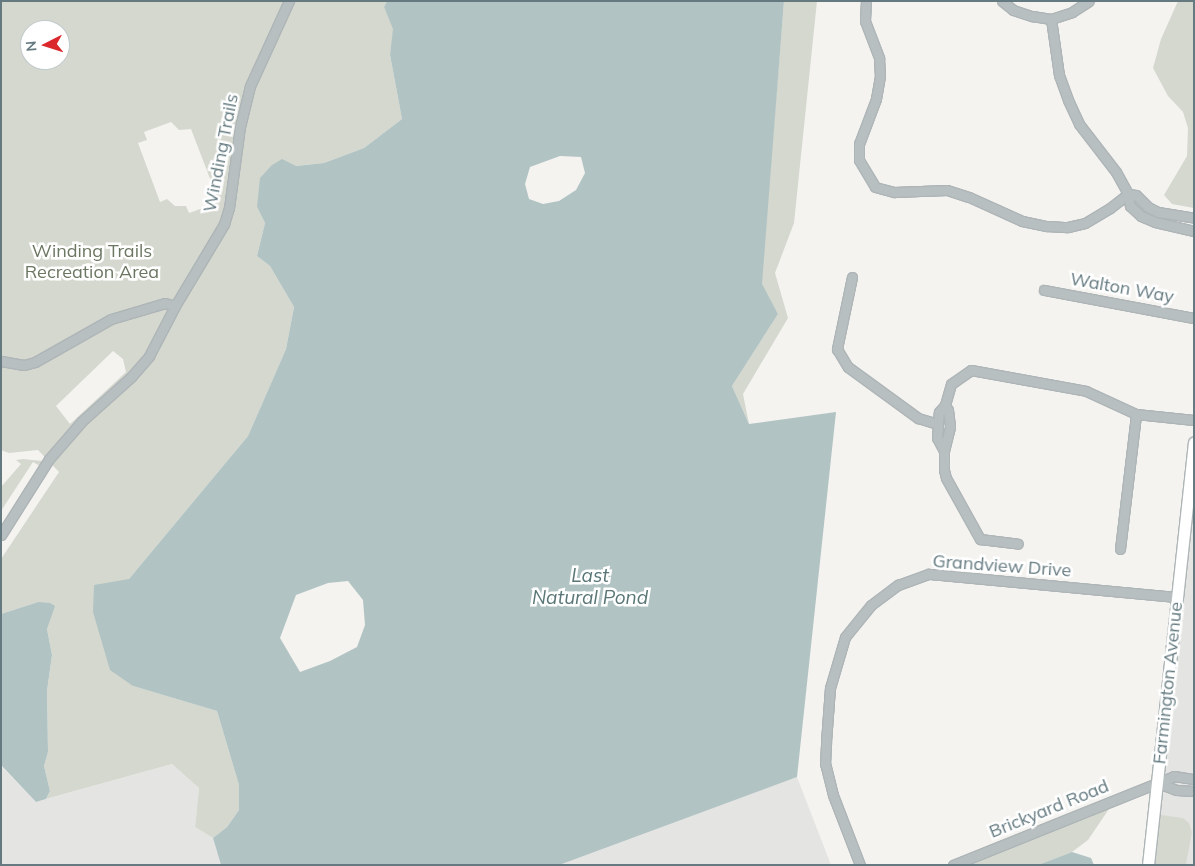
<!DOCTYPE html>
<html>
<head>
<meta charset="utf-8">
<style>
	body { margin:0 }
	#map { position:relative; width:1195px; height:866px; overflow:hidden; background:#f4f3f0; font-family:Mulish,sans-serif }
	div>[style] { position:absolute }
	.built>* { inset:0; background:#e4e4e3 }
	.green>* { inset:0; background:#d5d8cf }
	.water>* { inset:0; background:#b1c3c3 }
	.roads { filter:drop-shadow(1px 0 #aeb5b7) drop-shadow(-1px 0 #aeb5b7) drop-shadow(0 1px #aeb5b7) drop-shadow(0 -1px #aeb5b7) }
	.minor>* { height:9px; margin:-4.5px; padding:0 4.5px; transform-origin:4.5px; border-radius:4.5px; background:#b8bfc0 }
	.major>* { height:11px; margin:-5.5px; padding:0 5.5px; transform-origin:5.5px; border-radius:5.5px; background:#fff }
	span { translate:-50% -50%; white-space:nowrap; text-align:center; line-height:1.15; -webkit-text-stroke:5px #fff; paint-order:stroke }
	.street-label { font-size:18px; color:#647a80 }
	.park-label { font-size:18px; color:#6c7762 }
	.water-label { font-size:19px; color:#5a7676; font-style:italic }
	.frame { position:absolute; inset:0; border:2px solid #647a80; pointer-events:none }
	.north { position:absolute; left:20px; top:20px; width:50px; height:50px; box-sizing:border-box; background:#fff; border:1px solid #c1cacc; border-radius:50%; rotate:265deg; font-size:14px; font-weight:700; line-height:20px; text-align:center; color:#647a80 }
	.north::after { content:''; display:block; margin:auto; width:18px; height:22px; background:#db282d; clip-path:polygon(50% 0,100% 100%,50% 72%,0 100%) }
</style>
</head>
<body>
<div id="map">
	<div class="built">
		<div style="clip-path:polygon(1194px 490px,1194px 865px,1186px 865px,1192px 833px,1154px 814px)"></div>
		<div style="clip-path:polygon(172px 764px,199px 788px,195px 827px,213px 838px,221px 865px,1px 865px,1px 766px,36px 802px)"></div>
		<div style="clip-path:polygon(797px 777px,831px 865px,559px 865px,571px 859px)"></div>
	</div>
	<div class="green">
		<div style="clip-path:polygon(evenodd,1px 1px,387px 1px,384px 7px,394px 29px,390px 55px,402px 119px,364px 148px,324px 163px,295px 166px,257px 207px,265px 223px,257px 256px,270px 266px,294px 307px,286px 349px,248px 436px,129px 579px,133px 686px,217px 711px,239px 785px,239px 810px,227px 827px,213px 838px,195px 827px,199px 788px,172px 764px,46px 799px,50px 791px,44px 766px,48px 752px,47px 691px,52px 655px,47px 629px,50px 618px,38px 602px,1px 614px,1px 559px,59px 472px,38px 450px,9px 453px,1px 450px,1px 1px,30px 30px,60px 30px,60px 60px,30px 60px,30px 30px,1px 1px,171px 122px,179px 130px,191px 129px,214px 189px,217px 203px,189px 213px,186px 206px,175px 206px,167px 199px,160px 202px,138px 143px,147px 140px,144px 132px,171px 122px,1px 1px,113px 351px,123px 359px,126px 372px,70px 424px,56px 406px,113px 351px)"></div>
		<div style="clip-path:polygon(784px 1px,817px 1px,794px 223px,775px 273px,788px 318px,743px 394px,749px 424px,732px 386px,778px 314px,761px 284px)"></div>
		<div style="clip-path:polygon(1178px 1px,1194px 1px,1194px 208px,1172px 204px,1164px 195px,1187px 156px,1188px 128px,1183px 112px,1168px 96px,1153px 68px,1161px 39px)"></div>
		<div style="clip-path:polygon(23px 459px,42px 461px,40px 466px,33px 462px,1px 511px,1px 487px,21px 464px,16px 460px)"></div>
		<div style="clip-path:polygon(1115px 800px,1088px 840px,1072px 852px,1038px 865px,953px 865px)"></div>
		<div style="clip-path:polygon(1154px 814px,1183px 818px,1189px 823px,1192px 833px,1186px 865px,1148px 865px)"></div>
	</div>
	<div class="water">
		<div style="clip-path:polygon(evenodd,387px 1px,784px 1px,762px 284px,778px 314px,732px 386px,749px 424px,836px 412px,797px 777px,559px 865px,221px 865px,213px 838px,227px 827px,239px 810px,239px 785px,217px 711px,133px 686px,110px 670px,93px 612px,94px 585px,129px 579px,248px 436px,286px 349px,294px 307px,270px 266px,257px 256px,265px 223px,257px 207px,260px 178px,272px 165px,282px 159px,296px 166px,324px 163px,364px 148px,402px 119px,390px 55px,393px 29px,384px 7px,387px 1px,560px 156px,581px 157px,585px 173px,576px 190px,559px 201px,543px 204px,529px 199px,525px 184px,530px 167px,560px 156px,387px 1px,348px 581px,363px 600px,365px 625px,357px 647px,330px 661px,300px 672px,280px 638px,296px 595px,328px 583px,348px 581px)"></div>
		<div style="clip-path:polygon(38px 602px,50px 603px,55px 606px,47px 629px,52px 655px,47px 691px,48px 752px,44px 766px,50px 791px,46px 799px,36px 802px,1px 765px,1px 614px)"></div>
		<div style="clip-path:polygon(1072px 852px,1091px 858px,1094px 865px,1038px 865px)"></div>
	</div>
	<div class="roads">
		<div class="minor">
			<div style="left:866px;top:1px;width:20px;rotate:93deg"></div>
			<div style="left:865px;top:21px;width:40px;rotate:69deg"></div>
			<div style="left:879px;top:58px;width:18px;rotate:87deg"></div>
			<div style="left:880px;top:76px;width:23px;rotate:100deg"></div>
			<div style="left:876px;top:99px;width:48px;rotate:110.7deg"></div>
			<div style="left:859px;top:144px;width:16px;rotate:90deg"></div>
			<div style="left:859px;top:160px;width:31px;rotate:59deg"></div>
			<div style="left:875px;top:187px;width:20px;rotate:15deg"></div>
			<div style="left:894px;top:192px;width:53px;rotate:-2.2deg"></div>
			<div style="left:947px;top:190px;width:23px;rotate:18deg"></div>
			<div style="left:969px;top:197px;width:58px;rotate:24.4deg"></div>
			<div style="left:1022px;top:221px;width:25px;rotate:12deg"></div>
			<div style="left:1046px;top:226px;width:22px;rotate:3deg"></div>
			<div style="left:1068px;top:227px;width:17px;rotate:-13deg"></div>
			<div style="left:1085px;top:223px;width:29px;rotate:-31deg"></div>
			<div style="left:1110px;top:208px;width:23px;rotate:-38deg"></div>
			<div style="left:1128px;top:194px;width:8px;rotate:7deg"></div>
			<div style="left:1136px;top:195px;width:17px;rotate:45deg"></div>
			<div style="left:1148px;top:207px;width:11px;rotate:27deg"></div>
			<div style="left:1158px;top:212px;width:36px;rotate:9deg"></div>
			<div style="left:1002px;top:1px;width:14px;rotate:39deg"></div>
			<div style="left:1013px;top:10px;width:20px;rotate:18deg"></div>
			<div style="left:1032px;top:16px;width:19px;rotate:9deg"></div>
			<div style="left:1051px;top:19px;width:57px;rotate:81.9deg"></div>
			<div style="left:1059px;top:75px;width:27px;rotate:70deg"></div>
			<div style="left:1068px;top:100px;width:26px;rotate:65deg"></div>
			<div style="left:1079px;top:124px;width:61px;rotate:52.4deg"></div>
			<div style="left:1116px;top:172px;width:25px;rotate:61deg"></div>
			<div style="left:1128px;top:194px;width:12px;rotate:81deg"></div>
			<div style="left:1130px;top:206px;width:15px;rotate:42deg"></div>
			<div style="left:1141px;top:216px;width:15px;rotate:23deg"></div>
			<div style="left:1155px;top:222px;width:40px;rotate:13deg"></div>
			<div style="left:1051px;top:19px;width:22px;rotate:-18deg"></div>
			<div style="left:1072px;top:12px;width:20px;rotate:-33deg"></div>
			<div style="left:852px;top:277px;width:74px;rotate:101.8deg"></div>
			<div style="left:837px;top:349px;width:21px;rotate:59deg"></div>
			<div style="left:848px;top:367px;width:87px;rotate:36.1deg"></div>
			<div style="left:918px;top:418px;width:21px;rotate:17deg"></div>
			<div style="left:1044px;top:290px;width:153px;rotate:10.6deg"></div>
			<div style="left:1px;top:361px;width:23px;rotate:10deg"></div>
			<div style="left:24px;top:365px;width:11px;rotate:-15deg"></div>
			<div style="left:35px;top:362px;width:87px;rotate:-29.5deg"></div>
			<div style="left:111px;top:319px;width:56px;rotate:-16.5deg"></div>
			<div style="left:165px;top:303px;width:10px;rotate:17deg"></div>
			<div style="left:945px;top:405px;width:6px;rotate:59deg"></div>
			<div style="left:948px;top:410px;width:17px;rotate:83deg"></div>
			<div style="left:950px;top:427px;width:25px;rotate:104deg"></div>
			<div style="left:944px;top:451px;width:19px;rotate:90deg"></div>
			<div style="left:944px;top:470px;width:8px;rotate:76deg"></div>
			<div style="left:946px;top:478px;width:70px;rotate:60.9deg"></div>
			<div style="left:980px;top:539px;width:38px;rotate:7deg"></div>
			<div style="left:944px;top:451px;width:15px;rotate:-118deg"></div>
			<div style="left:937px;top:438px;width:26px;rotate:-86deg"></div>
			<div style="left:939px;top:412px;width:9px;rotate:-49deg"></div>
			<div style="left:945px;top:405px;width:22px;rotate:-74deg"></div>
			<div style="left:951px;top:384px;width:24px;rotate:-35deg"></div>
			<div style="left:971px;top:370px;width:117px;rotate:10.3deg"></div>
			<div style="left:1086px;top:391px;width:55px;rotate:24.7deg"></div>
			<div style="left:1136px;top:414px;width:58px;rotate:5.9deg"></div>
			<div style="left:1px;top:535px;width:90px;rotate:-57.7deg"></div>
			<div style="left:49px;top:459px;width:50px;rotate:-49deg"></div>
			<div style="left:82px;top:421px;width:66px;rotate:-41.9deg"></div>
			<div style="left:131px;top:377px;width:28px;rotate:-49deg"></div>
			<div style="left:149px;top:356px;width:56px;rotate:-62.5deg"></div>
			<div style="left:175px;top:306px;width:96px;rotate:-59.1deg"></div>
			<div style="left:224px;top:224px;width:17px;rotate:-73deg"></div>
			<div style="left:229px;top:208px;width:82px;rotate:-82.3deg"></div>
			<div style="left:240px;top:127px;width:42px;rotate:-76.3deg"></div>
			<div style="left:250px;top:86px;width:94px;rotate:-65.4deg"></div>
			<div style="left:1120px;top:549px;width:136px;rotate:-83.2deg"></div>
			<div style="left:1158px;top:783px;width:19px;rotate:21deg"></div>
			<div style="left:1176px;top:790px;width:18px;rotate:3deg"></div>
			<div style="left:860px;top:865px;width:75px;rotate:-111.1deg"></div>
			<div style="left:833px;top:795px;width:32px;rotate:-104deg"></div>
			<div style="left:825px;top:764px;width:22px;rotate:-87deg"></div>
			<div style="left:826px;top:742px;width:54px;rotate:-85.8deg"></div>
			<div style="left:830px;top:688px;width:53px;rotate:-73.6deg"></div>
			<div style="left:845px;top:637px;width:41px;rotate:-50.9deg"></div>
			<div style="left:871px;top:605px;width:34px;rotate:-37deg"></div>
			<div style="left:898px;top:585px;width:33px;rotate:-20deg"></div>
			<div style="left:929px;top:574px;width:249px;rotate:5.3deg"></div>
			<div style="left:953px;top:865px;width:238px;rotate:-21.9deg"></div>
			<div style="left:1174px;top:776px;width:20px;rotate:9deg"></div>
		</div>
		<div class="major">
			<div style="left:1148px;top:865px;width:425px;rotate:-83.8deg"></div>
		</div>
	</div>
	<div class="street-label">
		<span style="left:221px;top:153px;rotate:-79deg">Winding Trails</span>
		<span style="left:1122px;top:288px;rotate:10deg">Walton Way</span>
		<span style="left:1002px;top:566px;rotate:4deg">Grandview Drive</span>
		<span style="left:1168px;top:683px;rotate:-84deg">Farmington Avenue</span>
		<span style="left:1049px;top:809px;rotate:-22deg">Brickyard Road</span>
	</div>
	<div class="park-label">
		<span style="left:92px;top:262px">Winding Trails<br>Recreation Area</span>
	</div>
	<div class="water-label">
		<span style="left:590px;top:587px">Last<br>Natural Pond</span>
	</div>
	<div class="frame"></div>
	<div class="north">N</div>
</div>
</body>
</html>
